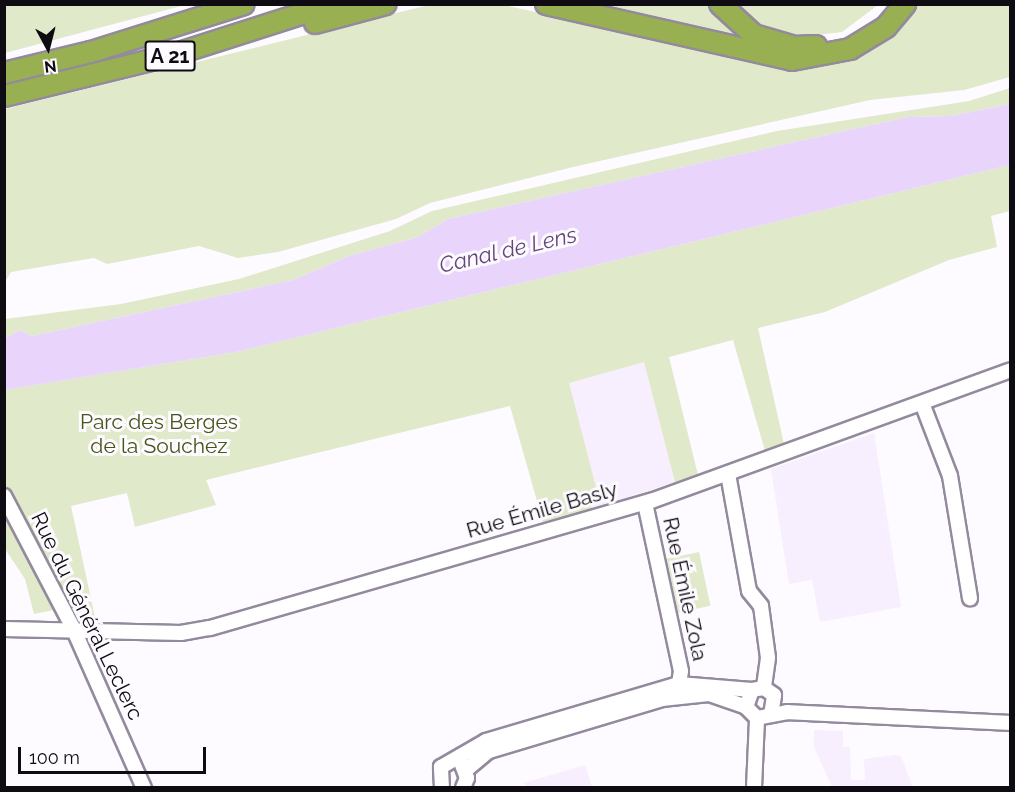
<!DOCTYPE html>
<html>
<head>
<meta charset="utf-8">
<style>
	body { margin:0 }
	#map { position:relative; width:1015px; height:792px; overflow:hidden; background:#fdfbff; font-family:Raleway,sans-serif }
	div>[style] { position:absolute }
	.built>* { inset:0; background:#f7eefe }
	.green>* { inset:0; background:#e0e9ca; transform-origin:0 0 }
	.water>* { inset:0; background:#e9d4fb }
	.roads { filter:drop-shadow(2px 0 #948a9d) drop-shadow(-2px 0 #948a9d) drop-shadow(0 2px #948a9d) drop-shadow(0 -2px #948a9d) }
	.minor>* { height:14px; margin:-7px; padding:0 7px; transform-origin:7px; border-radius:7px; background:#fff }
	.highway>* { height:20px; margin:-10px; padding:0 10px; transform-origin:10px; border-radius:10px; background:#98b051 }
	span { translate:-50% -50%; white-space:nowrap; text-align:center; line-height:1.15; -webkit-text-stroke:6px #fdfbff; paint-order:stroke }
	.shield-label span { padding:2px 4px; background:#fdfbff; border:2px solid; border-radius:4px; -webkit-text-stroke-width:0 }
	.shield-label { font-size:20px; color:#0f0b12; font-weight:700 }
	.park-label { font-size:21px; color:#475517 }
	.street-label { font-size:21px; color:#0f0b12 }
	.water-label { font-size:22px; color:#64477a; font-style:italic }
	.frame { position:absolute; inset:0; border:6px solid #0f0b12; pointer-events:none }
	.north { position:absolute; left:18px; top:18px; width:60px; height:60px; -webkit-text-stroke:4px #fdfbff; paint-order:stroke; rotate:173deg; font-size:16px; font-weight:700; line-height:24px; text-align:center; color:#0f0b12 }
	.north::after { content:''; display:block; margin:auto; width:21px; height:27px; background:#0f0b12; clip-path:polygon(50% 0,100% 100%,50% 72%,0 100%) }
	.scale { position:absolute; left:18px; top:747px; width:188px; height:27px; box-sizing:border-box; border:3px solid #0f0b12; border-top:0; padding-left:8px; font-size:18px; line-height:21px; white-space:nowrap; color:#0f0b12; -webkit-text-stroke:4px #fdfbff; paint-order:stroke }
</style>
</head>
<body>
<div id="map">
	<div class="built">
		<div style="clip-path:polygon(644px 362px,675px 482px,592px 509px,589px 498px,598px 495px,568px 383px)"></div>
		<div style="clip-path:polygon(874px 433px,901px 607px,820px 622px,812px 580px,789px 584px,771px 469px)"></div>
		<div style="clip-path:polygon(814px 730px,843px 731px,843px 747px,850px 747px,851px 780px,865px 780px,864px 759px,895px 755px,901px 756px,913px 787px,832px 787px,814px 747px)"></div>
		<div style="clip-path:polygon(585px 765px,592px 787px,526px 787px,524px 783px)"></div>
	</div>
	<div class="green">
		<div style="clip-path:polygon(5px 4px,185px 4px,185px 5px,5px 53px)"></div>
		<div style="clip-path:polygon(429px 5px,503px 5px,788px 67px,847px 61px,880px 42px,913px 5px,1010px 5px,1010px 77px,964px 90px,870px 100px,573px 167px,430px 203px,396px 219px,278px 252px,238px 258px,199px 246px,107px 264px,94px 258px,11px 272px,5px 282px,5px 109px)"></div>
		<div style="clip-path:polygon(567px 5px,714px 5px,751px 39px,748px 48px)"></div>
		<div style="clip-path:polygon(733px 5px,878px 5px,842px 32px,791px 38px,763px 30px)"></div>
		<div style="clip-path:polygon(1010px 88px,1010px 104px,951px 116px,908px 117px,448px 219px,418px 237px,349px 256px,293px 280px,32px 336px,20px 330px,5px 338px,5px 319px,121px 304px,239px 279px,390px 231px,432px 211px,777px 131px,969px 101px)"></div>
		<div style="clip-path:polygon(1010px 165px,1010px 211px,991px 216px,997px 247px,949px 260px,825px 312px,758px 328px,784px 444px,765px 451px,733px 340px,669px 357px,698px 475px,675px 482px,644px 362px,569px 383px,598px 495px,589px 498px,592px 509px,569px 515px,543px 522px,510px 406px,206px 480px,216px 505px,135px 527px,127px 493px,71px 506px,96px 622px,85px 622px,73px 606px,34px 614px,25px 579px,5px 549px,4px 390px,236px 352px)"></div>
		<div style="left:699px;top:552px;width:55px;height:33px;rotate:78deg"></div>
	</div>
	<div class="water">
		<div style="clip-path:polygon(1010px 104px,1010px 165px,236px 352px,5px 390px,5px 338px,20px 330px,32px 336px,293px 280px,349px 256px,418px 237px,448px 219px,908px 117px,951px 116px)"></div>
	</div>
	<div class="roads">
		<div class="minor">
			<div style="left:922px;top:403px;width:78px;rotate:69deg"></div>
			<div style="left:950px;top:476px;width:124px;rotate:80.7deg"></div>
			<div style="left:728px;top:474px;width:119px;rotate:79.8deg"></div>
			<div style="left:749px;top:591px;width:19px;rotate:51deg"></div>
			<div style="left:761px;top:606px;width:52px;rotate:82.3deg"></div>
			<div style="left:768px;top:658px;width:30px;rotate:98deg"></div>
			<div style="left:4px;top:496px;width:149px;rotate:62.4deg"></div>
			<div style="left:73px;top:628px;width:175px;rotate:66.1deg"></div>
			<div style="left:645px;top:503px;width:172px;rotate:77.9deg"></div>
			<div style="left:681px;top:671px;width:13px;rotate:99deg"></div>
			<div style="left:4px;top:629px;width:177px;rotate:1.3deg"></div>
			<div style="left:181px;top:633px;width:29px;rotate:-10deg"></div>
			<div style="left:210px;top:628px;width:459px;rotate:-16.1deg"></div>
			<div style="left:651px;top:501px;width:382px;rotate:-20deg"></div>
			<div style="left:771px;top:715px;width:20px;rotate:-81deg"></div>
			<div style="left:774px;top:695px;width:12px;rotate:-145deg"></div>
			<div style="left:764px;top:688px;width:12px;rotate:171deg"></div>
			<div style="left:752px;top:690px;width:18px;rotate:109deg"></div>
			<div style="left:746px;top:707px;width:16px;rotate:45deg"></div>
			<div style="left:757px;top:718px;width:31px;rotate:-11deg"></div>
			<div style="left:787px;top:712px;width:223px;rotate:2.8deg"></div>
			<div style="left:462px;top:765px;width:14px;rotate:69deg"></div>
			<div style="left:467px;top:778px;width:11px;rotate:112deg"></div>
			<div style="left:466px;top:770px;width:30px;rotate:-40deg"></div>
			<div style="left:489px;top:751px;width:181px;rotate:-16.7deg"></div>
			<div style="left:662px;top:699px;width:47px;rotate:-6.1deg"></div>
			<div style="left:709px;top:694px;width:39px;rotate:19deg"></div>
			<div style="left:442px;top:788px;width:21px;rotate:-93deg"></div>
			<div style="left:441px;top:767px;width:52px;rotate:-30deg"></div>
			<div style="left:486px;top:741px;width:201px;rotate:-16.5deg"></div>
			<div style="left:679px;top:684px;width:73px;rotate:4.7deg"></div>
			<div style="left:754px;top:788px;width:70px;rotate:-87.5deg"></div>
		</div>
		<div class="highway">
			<div style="left:546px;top:4px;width:252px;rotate:12.8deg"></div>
			<div style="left:792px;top:60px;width:59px;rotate:-10.7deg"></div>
			<div style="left:850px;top:49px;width:42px;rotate:-31.4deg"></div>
			<div style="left:886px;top:27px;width:30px;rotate:-50deg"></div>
			<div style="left:720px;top:4px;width:46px;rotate:42.4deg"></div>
			<div style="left:754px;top:35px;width:43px;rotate:16.3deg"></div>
			<div style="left:795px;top:47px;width:21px;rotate:-3deg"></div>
			<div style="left:315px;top:23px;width:73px;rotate:-15deg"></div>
			<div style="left:4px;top:73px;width:89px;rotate:-13.6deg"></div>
			<div style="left:91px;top:52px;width:160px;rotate:-17.4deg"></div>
			<div style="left:4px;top:96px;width:177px;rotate:-13.7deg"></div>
			<div style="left:176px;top:54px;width:165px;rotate:-17.7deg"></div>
		</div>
	</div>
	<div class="shield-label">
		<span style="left:170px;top:56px">A 21</span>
	</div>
	<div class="park-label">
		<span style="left:159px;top:434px">Parc des Berges<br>de la Souchez</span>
	</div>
	<div class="street-label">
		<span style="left:542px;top:510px;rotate:-16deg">Rue Émile Basly</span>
		<span style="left:685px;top:589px;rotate:78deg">Rue Émile Zola</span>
		<span style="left:87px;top:616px;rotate:64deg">Rue du Général Leclerc</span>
	</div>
	<div class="water-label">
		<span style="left:508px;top:250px;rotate:-13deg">Canal de Lens</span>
	</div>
	<div class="frame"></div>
	<div class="north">N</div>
	<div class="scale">100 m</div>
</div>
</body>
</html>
